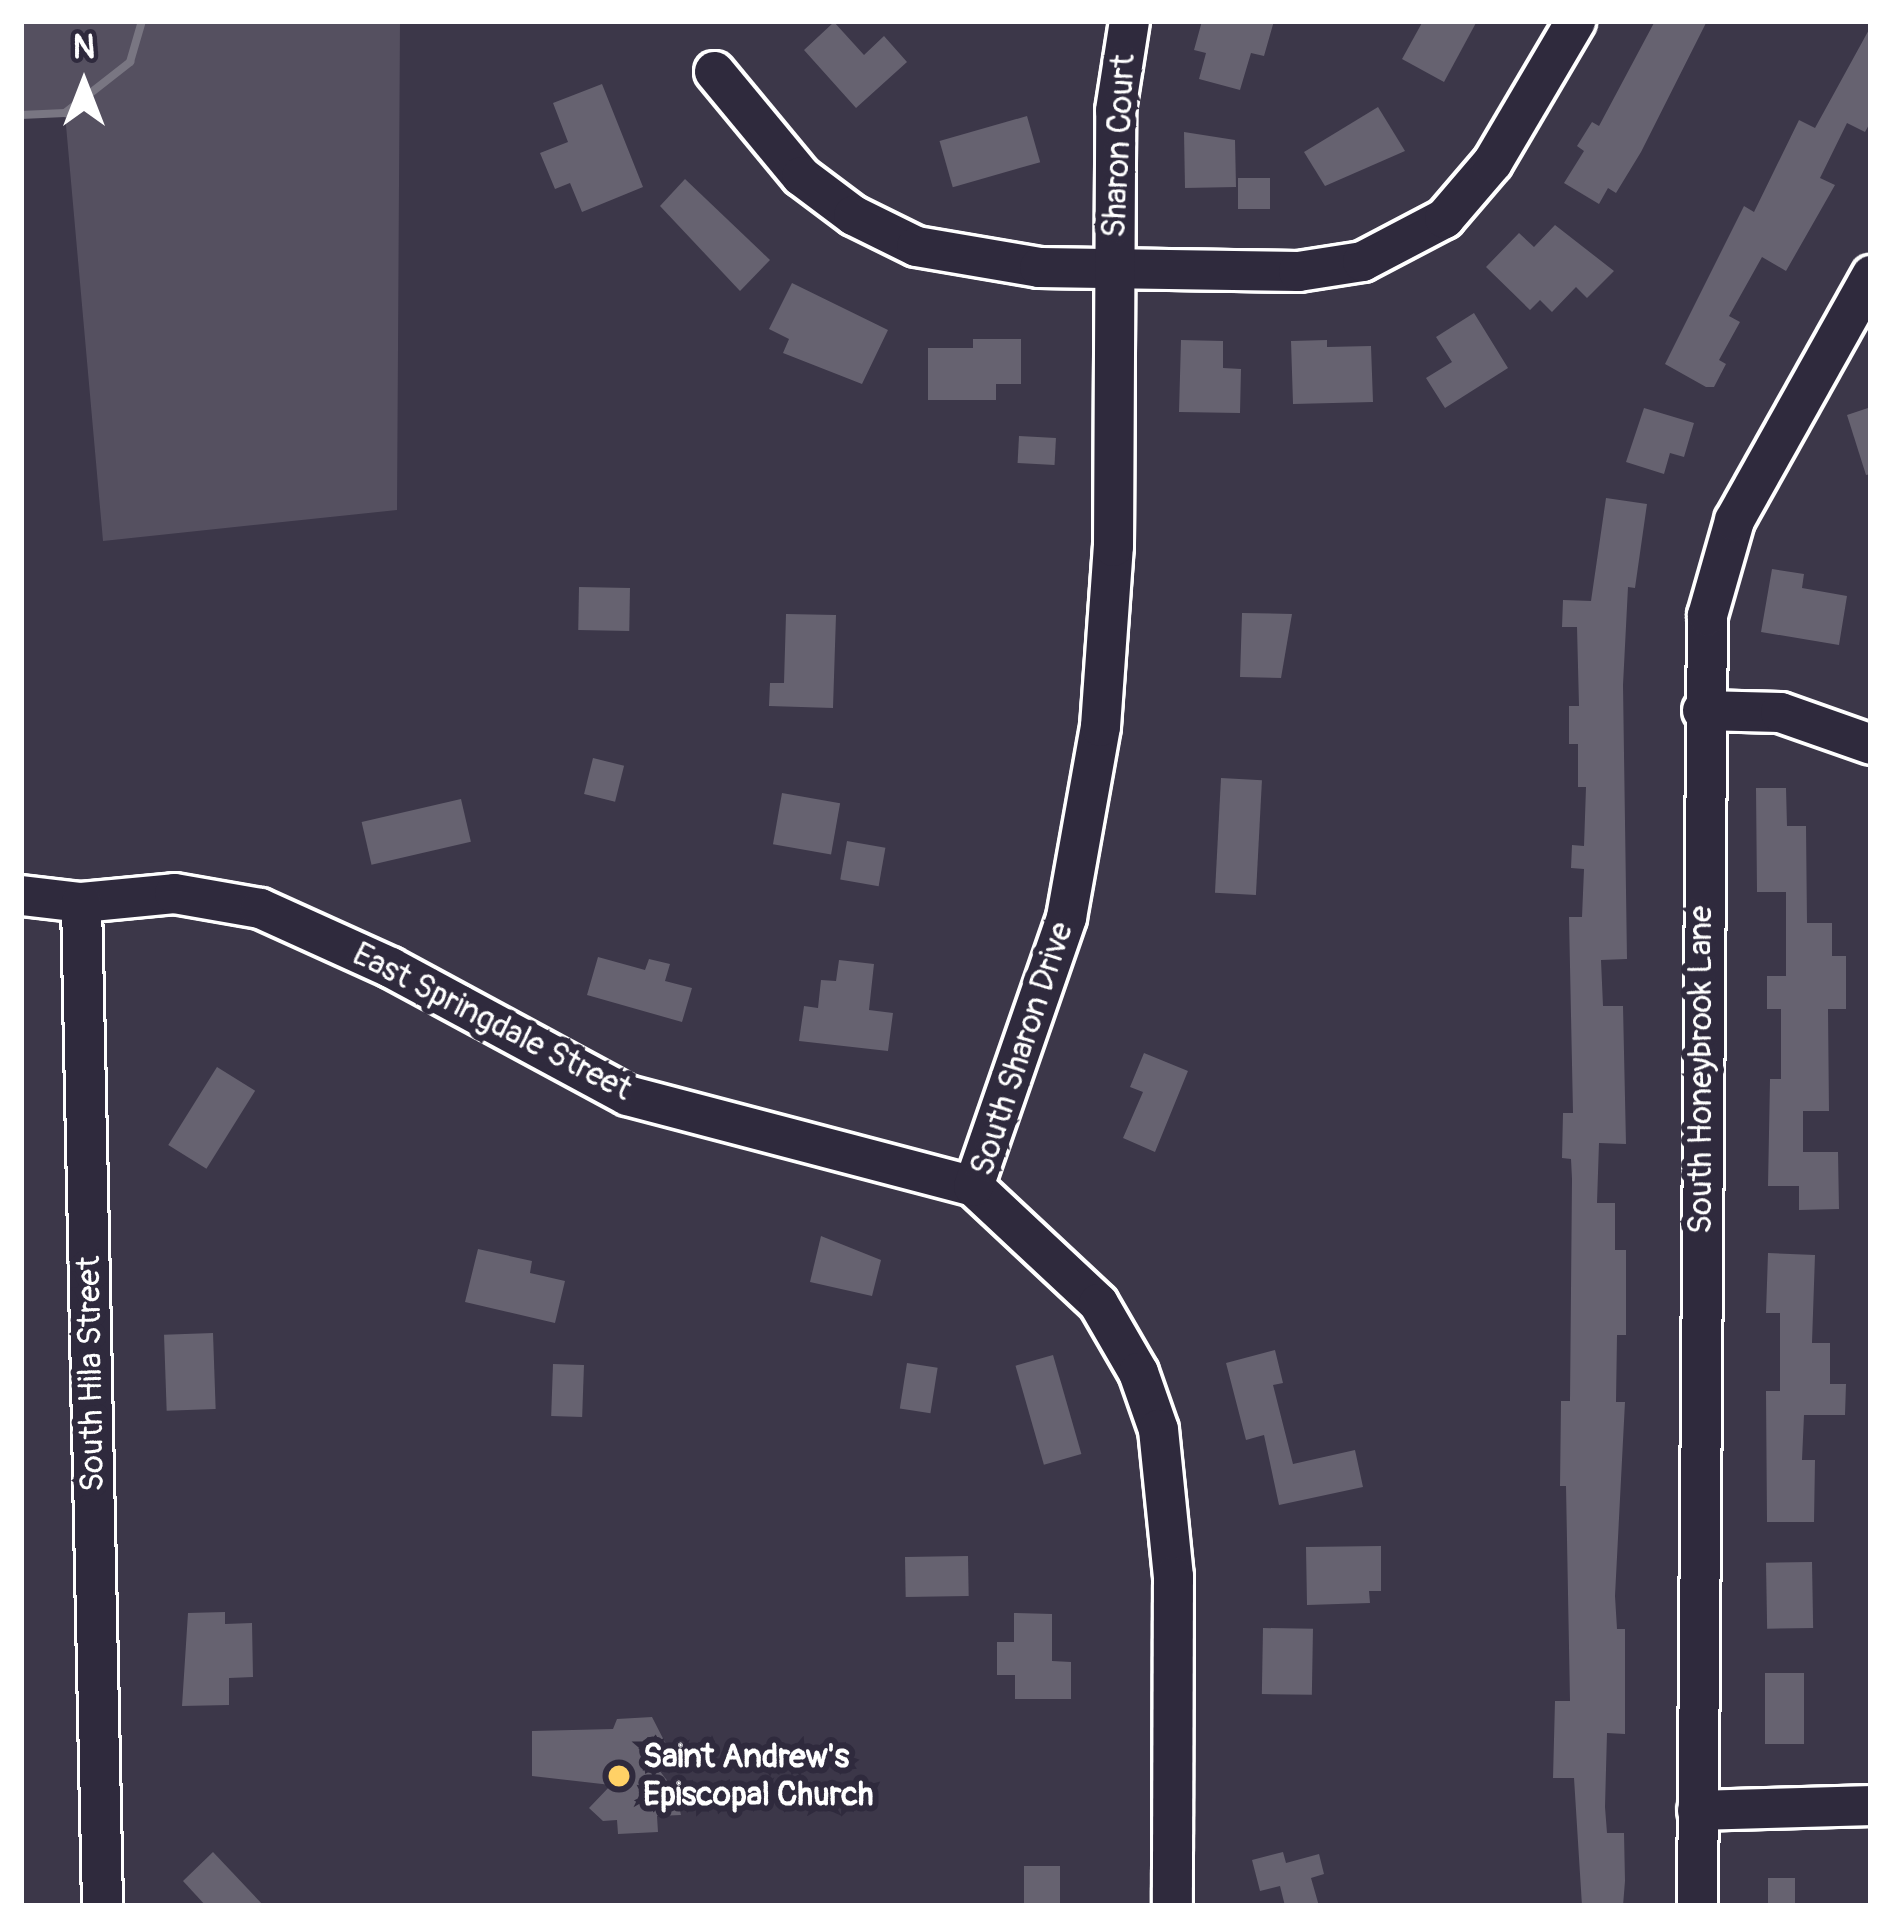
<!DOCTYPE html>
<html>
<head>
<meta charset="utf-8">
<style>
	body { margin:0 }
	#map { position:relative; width:1892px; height:1927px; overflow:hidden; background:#3c3749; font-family:Pangolin,sans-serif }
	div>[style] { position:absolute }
	.green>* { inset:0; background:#555060 }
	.stream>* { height:8px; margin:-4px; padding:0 4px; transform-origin:4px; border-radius:4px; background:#797682 }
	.building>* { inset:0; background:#666270; transform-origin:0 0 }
	.roads { filter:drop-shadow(3px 0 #fff) drop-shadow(-3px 0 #fff) drop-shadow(0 3px #fff) drop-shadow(0 -3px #fff) }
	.minor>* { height:39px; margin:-19.5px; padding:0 19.5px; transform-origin:19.5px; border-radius:19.5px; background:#2f2a3d }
	.dots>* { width:33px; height:33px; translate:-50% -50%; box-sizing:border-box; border:6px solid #2f2a3d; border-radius:50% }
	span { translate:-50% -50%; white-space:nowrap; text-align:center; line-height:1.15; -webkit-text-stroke:12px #2f2a3d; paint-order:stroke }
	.street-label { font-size:33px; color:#fff }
	.poi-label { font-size:33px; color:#fff; font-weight:700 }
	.left { translate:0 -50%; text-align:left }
	.frame { position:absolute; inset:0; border:24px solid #fff; pointer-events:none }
	.north { position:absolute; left:24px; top:24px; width:120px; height:120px; -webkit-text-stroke:9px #2f2a3d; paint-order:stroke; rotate:0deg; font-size:33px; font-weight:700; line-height:48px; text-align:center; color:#fff }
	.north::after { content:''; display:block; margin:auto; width:42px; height:54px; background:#fff; clip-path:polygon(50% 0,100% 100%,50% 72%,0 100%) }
</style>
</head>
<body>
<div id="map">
	<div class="green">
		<div style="clip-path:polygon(21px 21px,400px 21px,397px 510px,103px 541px,65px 114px,21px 115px)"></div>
	</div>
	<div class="stream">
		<div style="left:21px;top:115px;width:44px;rotate:-2.6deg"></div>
		<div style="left:65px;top:113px;width:83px;rotate:-38.1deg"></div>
		<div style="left:130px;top:62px;width:43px;rotate:-73.7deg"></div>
	</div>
	<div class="building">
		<div style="clip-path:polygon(1202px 21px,1274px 21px,1264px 56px,1251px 53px,1240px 90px,1199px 79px,1206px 53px,1194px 50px)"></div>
		<div style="clip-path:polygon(1423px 21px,1477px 21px,1444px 82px,1402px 59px)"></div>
		<div style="clip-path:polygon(1655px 21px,1707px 21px,1641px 152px,1616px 193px,1608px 188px,1599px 204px,1564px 183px,1584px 151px,1577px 146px,1592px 122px,1599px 126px)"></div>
		<div style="clip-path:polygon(834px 22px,864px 55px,884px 36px,907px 62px,856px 108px,804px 50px)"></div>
		<div style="clip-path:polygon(1871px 26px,1871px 121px,1865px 132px,1847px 123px,1820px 178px,1835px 185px,1786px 271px,1762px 257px,1729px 316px,1740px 322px,1719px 360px,1726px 364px,1714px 387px,1706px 387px,1665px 364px,1744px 206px,1754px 212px,1799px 120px,1815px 128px)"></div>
		<div style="clip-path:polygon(602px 84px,643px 187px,582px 212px,570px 183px,555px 189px,540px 153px,568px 142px,553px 103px)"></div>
		<div style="clip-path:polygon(1378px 107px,1405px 151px,1325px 186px,1304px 152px)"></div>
		<div style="left:1027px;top:116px;width:48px;height:91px;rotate:74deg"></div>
		<div style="clip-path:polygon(1184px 132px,1235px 140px,1236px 187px,1185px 188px)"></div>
		<div style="left:1238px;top:178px;width:32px;height:31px"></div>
		<div style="clip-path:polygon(685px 179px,770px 260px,740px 291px,660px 206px)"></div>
		<div style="clip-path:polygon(1555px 225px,1614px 271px,1587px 298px,1576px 287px,1552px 312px,1540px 300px,1530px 310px,1486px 267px,1519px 233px,1534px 247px)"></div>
		<div style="clip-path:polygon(792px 283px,888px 330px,862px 384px,783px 353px,789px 339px,769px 329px)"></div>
		<div style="clip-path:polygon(1474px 313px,1508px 368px,1445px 408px,1426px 378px,1452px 362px,1436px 337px)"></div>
		<div style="clip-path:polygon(973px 339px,1021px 339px,1021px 384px,996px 384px,996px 400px,928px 400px,928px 348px,973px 348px)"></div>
		<div style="clip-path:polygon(1181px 340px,1223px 341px,1223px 368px,1241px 369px,1240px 413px,1179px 412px)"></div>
		<div style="clip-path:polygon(1327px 340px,1327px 347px,1371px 346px,1373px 402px,1293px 404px,1291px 341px)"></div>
		<div style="clip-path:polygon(1871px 407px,1871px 474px,1866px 475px,1847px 415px)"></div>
		<div style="clip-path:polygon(1644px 408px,1694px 423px,1684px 457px,1670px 453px,1664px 474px,1626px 462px)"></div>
		<div style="left:1019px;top:436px;width:37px;height:27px;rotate:3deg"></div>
		<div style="clip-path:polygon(1606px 498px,1647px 504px,1635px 588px,1628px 587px,1623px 685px,1627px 959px,1601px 960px,1603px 1006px,1623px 1006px,1626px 1144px,1599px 1143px,1597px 1203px,1615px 1203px,1615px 1250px,1626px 1250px,1626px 1335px,1617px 1335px,1616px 1402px,1625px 1402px,1615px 1596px,1617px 1629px,1625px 1629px,1625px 1734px,1607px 1733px,1605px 1807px,1607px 1833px,1624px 1833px,1625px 1881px,1623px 1906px,1582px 1906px,1574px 1778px,1553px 1778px,1555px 1701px,1570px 1701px,1566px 1486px,1560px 1486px,1561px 1401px,1570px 1401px,1572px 1179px,1571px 1159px,1562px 1158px,1563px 1113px,1573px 1113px,1569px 917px,1582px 917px,1584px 869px,1571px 868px,1572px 845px,1584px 846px,1586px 787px,1578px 787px,1578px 744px,1569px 744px,1569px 706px,1579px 706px,1577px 627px,1562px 627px,1563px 600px,1591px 601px)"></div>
		<div style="clip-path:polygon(1772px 569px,1804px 574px,1802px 588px,1847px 596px,1839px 645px,1761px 632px)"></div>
		<div style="left:579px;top:587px;width:51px;height:43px;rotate:1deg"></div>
		<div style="clip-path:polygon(1242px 613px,1292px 614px,1281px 678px,1240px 677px)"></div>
		<div style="clip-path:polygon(786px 614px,836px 615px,833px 708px,769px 706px,770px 683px,784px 683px)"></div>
		<div style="left:593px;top:758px;width:32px;height:37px;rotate:14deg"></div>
		<div style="left:1221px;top:778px;width:41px;height:115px;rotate:3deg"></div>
		<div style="clip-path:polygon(1756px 788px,1786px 788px,1787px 826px,1806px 826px,1807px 923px,1832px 923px,1832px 956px,1846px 956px,1846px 1009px,1828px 1009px,1829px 1111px,1803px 1111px,1803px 1152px,1838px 1152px,1839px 1209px,1799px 1210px,1799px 1186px,1768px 1186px,1770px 1079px,1781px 1079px,1781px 1009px,1767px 1009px,1767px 976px,1786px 976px,1786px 892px,1757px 892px)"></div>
		<div style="left:782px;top:793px;width:59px;height:52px;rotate:10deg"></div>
		<div style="left:461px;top:799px;width:44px;height:102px;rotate:77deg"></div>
		<div style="left:847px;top:841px;width:39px;height:39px;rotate:10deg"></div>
		<div style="clip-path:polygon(598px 957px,645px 970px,649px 959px,670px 964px,665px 981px,692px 988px,682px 1022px,587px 995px)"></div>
		<div style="clip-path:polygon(839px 960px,874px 964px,869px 1010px,893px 1013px,888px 1051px,799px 1041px,804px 1006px,818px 1008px,821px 980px,836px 981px)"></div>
		<div style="clip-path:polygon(1144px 1053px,1188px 1071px,1155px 1152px,1123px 1138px,1143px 1092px,1130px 1087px)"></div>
		<div style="left:217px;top:1067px;width:45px;height:92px;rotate:32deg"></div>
		<div style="clip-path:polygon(821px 1236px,881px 1260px,872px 1296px,810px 1282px)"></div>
		<div style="clip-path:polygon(478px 1249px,532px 1261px,530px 1273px,565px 1281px,555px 1323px,465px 1302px)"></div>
		<div style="clip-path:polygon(1768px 1253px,1815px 1255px,1812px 1343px,1830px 1343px,1830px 1384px,1846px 1384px,1845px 1415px,1804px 1415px,1802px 1460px,1815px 1460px,1814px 1522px,1767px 1522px,1766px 1391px,1780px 1391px,1780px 1313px,1766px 1313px)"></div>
		<div style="left:213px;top:1333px;width:76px;height:49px;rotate:88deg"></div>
		<div style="clip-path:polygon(1275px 1350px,1283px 1383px,1273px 1385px,1293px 1464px,1355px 1450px,1363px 1487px,1279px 1505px,1264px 1435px,1246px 1440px,1226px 1363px)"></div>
		<div style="left:1053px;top:1355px;width:103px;height:39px;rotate:74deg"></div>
		<div style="left:907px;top:1363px;width:31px;height:46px;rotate:9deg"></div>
		<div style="left:553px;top:1364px;width:31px;height:52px;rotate:2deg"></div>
		<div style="clip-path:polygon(1381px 1546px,1381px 1591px,1369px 1591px,1370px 1603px,1307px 1605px,1306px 1547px)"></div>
		<div style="left:968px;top:1556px;width:40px;height:63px;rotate:89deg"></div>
		<div style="left:1812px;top:1562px;width:66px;height:46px;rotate:89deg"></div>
		<div style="clip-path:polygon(225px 1612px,225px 1624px,252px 1623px,253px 1677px,229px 1678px,229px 1705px,182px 1706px,188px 1613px)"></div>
		<div style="clip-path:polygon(1014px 1613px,1052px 1614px,1052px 1661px,1071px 1662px,1071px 1699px,1015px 1699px,1015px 1675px,997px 1675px,997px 1642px,1014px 1642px)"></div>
		<div style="left:1263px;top:1628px;width:50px;height:66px;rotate:1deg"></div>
		<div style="left:1765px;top:1673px;width:39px;height:71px"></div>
		<div style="clip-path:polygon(652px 1717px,671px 1754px,659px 1770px,676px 1792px,681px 1815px,657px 1816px,658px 1832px,618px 1834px,617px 1820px,603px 1821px,589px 1808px,611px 1785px,532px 1776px,532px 1731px,613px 1729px,617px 1719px)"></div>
		<div style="clip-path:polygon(213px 1852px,264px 1906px,206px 1906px,183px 1881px)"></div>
		<div style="clip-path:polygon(1283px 1852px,1286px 1863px,1319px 1854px,1324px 1874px,1311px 1878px,1319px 1906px,1285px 1906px,1280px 1886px,1260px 1891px,1252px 1860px)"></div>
		<div style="left:1024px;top:1866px;width:36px;height:40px"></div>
		<div style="left:1768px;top:1878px;width:27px;height:28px"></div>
	</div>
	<div class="roads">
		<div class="minor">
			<div style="left:714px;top:71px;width:136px;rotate:50.4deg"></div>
			<div style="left:801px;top:176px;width:65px;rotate:36.9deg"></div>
			<div style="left:853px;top:215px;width:70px;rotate:26.2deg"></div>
			<div style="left:916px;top:246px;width:125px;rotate:9.7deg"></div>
			<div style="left:1039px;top:267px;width:259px;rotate:0.9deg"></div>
			<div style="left:1298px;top:271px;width:65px;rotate:-8.9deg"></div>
			<div style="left:1362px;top:261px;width:93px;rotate:-27.7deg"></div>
			<div style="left:1444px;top:218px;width:74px;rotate:-49.4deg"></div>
			<div style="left:1492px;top:162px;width:164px;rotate:-59.5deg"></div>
			<div style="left:1702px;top:710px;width:78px;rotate:1.5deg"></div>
			<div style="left:1780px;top:712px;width:96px;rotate:19.4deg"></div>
			<div style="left:21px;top:895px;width:60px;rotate:6.7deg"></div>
			<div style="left:81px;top:902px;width:93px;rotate:-5.5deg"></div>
			<div style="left:174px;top:893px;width:87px;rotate:9.9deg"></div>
			<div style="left:260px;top:908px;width:143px;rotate:24.4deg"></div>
			<div style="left:390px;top:967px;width:269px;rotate:28.4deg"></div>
			<div style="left:627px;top:1095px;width:358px;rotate:14.7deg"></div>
			<div style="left:973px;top:1186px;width:171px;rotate:43.1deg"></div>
			<div style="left:1098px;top:1303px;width:80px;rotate:59.9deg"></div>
			<div style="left:1138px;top:1372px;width:60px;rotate:70.7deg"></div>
			<div style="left:1158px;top:1429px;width:148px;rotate:84.2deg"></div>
			<div style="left:1173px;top:1576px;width:330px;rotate:90.2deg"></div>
			<div style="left:81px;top:902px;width:1004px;rotate:88.8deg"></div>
			<div style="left:973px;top:1186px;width:285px;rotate:-70.9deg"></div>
			<div style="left:1066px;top:917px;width:194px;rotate:-79.9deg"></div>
			<div style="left:1100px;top:726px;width:180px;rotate:-85.9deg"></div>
			<div style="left:1113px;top:546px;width:436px;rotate:-89.7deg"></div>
			<div style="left:1115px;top:110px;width:90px;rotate:-81.1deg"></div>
			<div style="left:1697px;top:1810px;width:174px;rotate:-1.6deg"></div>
			<div style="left:1697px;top:1906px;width:1291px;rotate:-89.56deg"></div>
			<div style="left:1707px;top:615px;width:99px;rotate:-74.1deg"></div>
			<div style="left:1734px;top:520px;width:281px;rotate:-60.8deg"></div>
		</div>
	</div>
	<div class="dots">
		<div style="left:619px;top:1776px;background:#ffd166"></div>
	</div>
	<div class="street-label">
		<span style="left:1119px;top:146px;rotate:-87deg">Sharon Court</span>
		<span style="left:492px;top:1022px;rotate:27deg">East Springdale Street</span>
		<span style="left:1022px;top:1049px;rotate:-72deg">South Sharon Drive</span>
		<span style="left:1701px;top:1070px;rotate:-90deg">South Honeybrook Lane</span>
		<span style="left:91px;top:1374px;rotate:-91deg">South Hila Street</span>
	</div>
	<div class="poi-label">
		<span class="left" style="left:643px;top:1776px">Saint Andrew's<br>Episcopal Church</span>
	</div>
	<div class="frame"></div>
	<div class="north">N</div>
</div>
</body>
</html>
